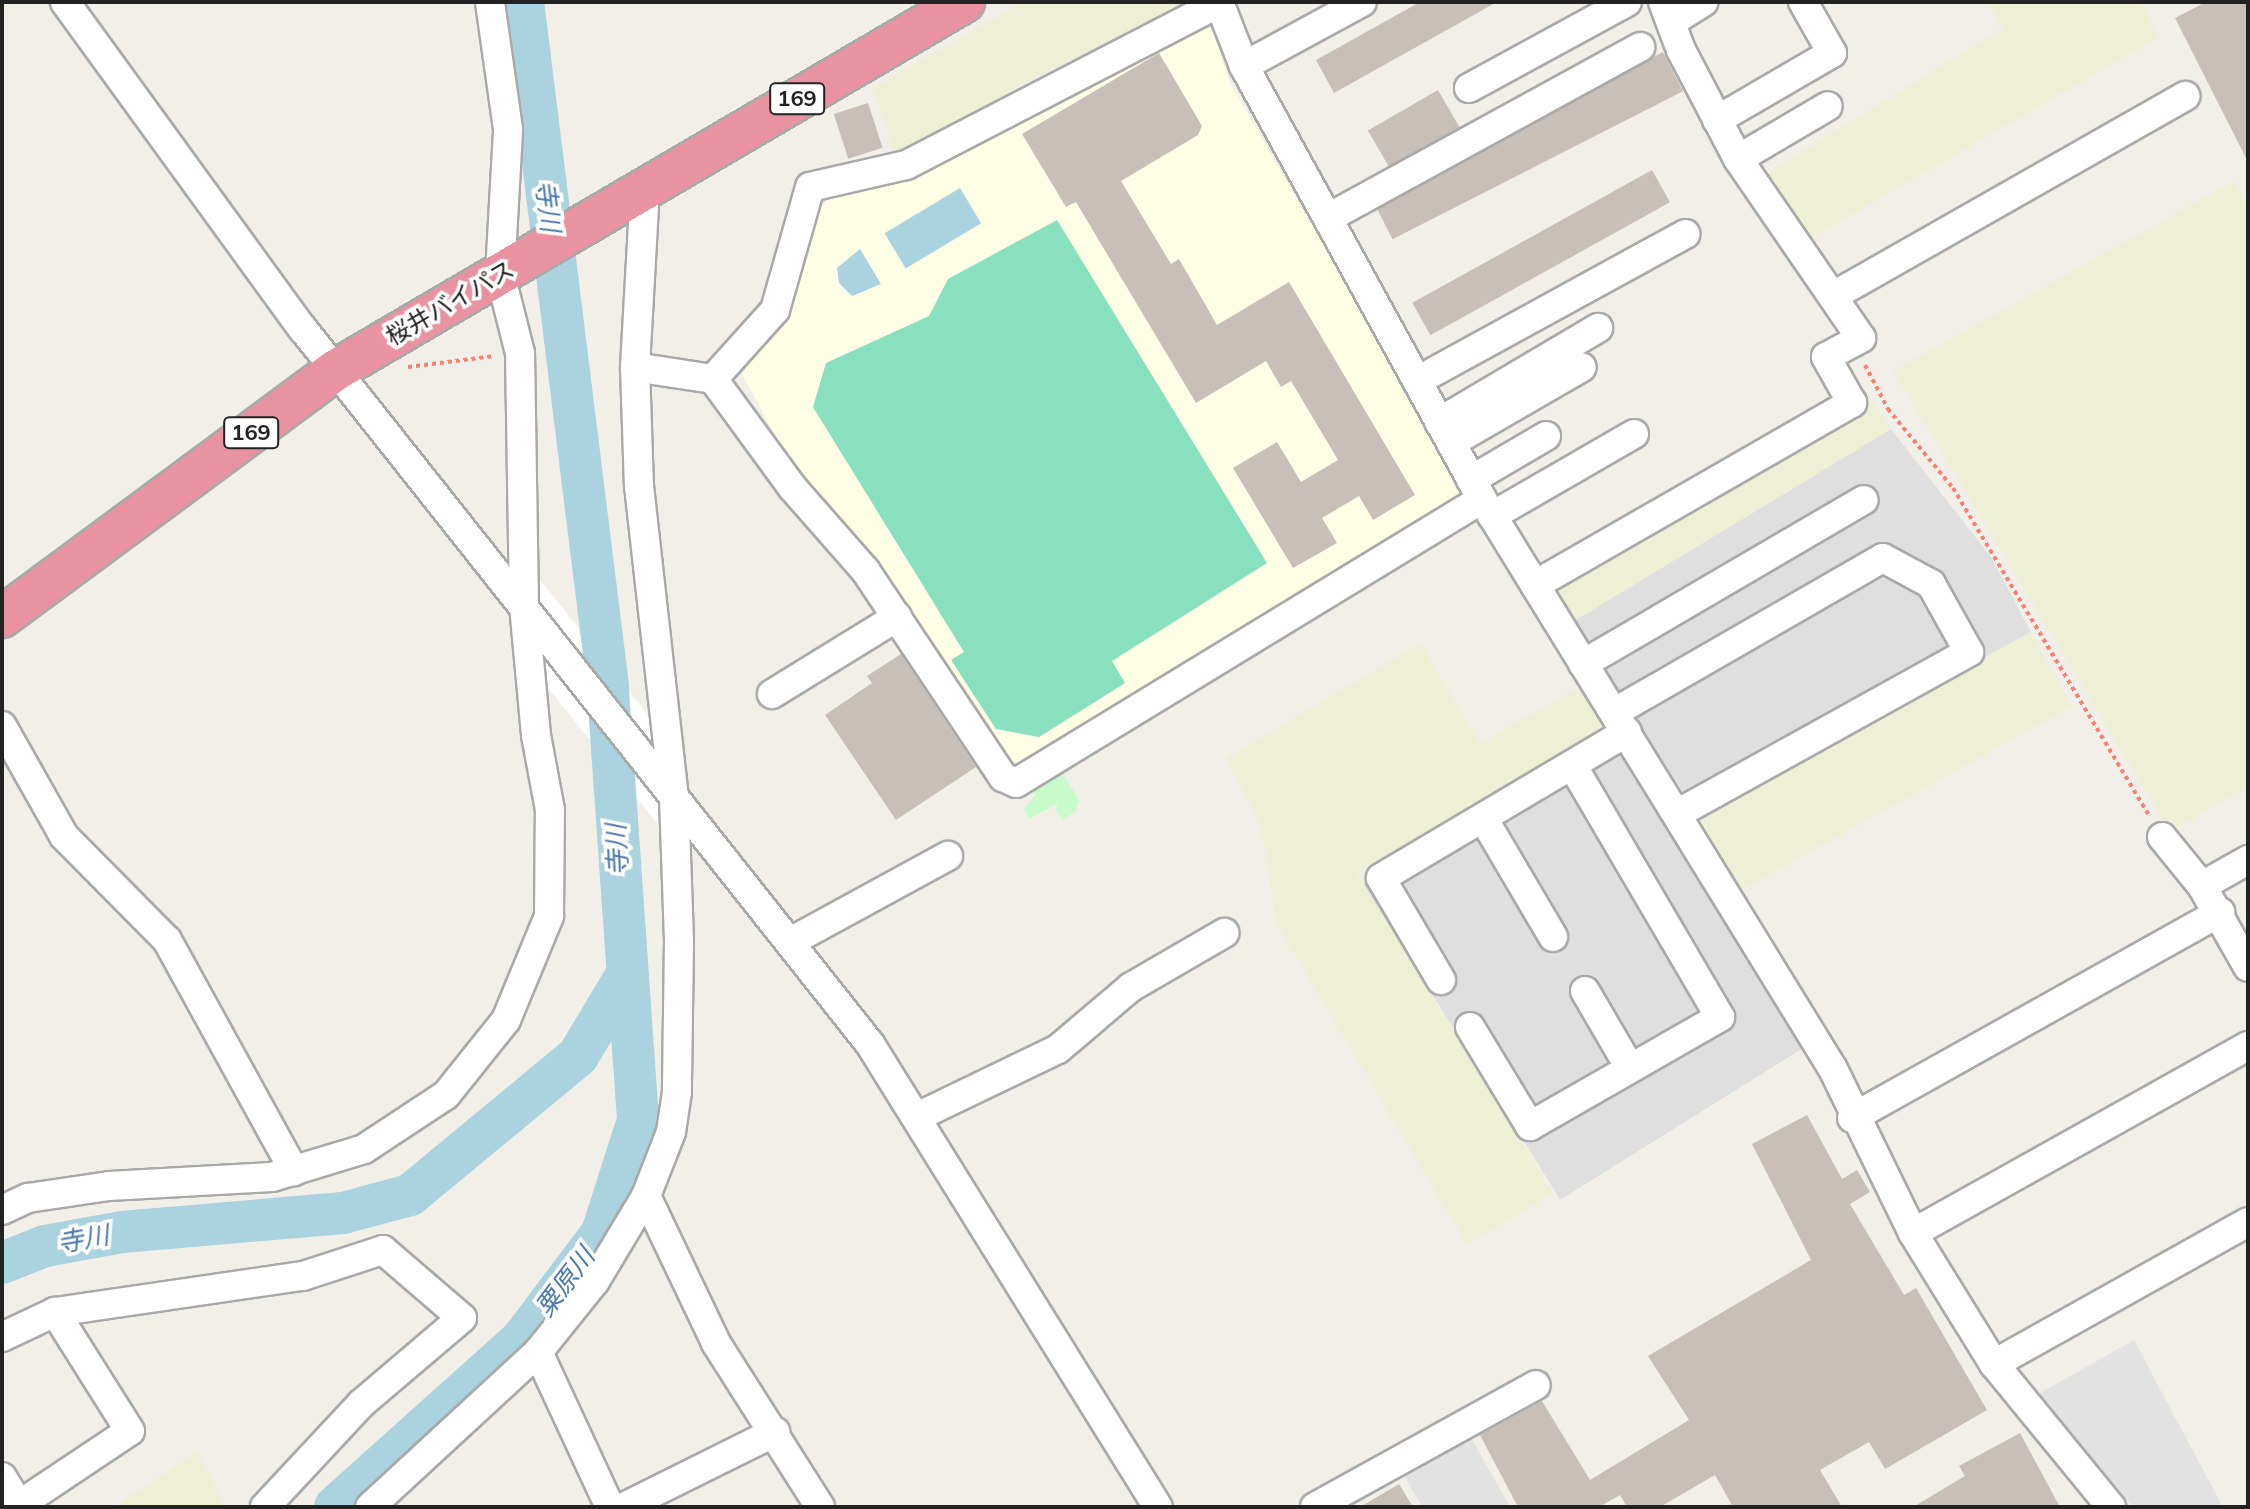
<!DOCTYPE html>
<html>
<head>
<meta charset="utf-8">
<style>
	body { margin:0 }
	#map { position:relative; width:2250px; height:1509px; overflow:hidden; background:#f2efe9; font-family:Mulish,"Noto Sans JP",sans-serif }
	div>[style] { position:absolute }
	.residential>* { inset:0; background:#e0dfdf; transform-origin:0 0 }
	.education>* { inset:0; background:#ffffe5 }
	.farmland>* { inset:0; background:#eef0d5; transform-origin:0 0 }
	.park>* { inset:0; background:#c8facc }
	.pitch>* { inset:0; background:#88e0be }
	.parking>* { inset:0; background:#e2e2e2 }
	.water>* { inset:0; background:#aad3df; transform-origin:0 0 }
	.pier>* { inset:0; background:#fff }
	.river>* { height:42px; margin:-21px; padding:0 21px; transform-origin:21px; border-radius:21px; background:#aad3df }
	.building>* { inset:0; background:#c7bfb8; transform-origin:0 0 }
	.path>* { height:4px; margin-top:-2px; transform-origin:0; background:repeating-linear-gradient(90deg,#fa8072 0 4px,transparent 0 8px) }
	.roads { filter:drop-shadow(2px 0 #a9a9a9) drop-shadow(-2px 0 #a9a9a9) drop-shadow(0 2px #a9a9a9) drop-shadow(0 -2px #a9a9a9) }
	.minor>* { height:28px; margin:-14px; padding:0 14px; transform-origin:14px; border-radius:14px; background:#fff }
	.highway>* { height:40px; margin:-20px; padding:0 20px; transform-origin:20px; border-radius:20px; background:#e892a2 }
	span { translate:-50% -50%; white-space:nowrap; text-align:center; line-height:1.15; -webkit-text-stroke:7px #fff; paint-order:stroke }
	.shield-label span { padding:2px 6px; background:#fff; border:2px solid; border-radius:6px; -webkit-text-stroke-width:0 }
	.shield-label { font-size:22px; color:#222; font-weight:700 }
	.street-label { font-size:24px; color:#222 }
	.water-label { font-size:26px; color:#4a7aab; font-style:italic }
	.frame { position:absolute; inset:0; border:4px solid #222; pointer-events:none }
</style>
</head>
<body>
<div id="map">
	<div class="residential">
		<div style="clip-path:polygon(1891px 429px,1991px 557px,2031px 632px,1698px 816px,1574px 621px)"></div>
		<div style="left:1610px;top:730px;width:372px;height:291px;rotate:58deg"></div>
	</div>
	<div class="education">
		<div style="clip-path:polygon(1199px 24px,1212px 30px,1230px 83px,1467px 495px,1023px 765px,1006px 759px,798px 478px,742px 374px,786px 314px,818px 209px,833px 195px)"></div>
	</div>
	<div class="farmland">
		<div style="clip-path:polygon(1023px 2px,1193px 2px,1016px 87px,994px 105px,896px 157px,873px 88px)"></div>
		<div style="clip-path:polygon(1987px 2px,2140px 2px,2159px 37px,1802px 243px,1761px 177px,2003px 28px)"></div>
		<div style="clip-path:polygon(2234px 181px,2248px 207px,2248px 786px,2170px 832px,1893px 371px)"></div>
		<div style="clip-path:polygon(1875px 401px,1891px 429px,1574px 621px,1554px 588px)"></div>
		<div style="left:2031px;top:632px;width:85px;height:380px;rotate:61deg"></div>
		<div style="clip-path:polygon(1420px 643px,1480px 744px,1585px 683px,1610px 730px,1356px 872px,1553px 1193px,1467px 1245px,1277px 924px,1261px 826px,1226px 759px)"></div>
		<div style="clip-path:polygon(197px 1452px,226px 1507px,113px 1507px)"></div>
	</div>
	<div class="park">
		<div style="clip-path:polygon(1060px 769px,1079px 800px,1076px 811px,1063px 820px,1055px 810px,1058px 803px,1029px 819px,1024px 810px,1035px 795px,1028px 784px)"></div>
	</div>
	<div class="pitch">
		<div style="clip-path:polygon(1057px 220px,1267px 563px,1112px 661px,1125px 683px,1039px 737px,996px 729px,951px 660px,964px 652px,813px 407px,826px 363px,929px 316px,948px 279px)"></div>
	</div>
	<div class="parking">
		<div style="clip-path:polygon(2134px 1340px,2171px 1410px,2223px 1507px,2133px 1507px,2031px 1398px)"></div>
		<div style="clip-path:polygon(1470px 1436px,1510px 1507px,1422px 1507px,1405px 1477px)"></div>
	</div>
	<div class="water">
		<div style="left:960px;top:188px;width:41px;height:88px;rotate:59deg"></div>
		<div style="clip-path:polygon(860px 249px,881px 284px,852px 296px,839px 283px,837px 268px)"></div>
	</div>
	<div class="pier">
		<div style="clip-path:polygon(529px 566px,661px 731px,668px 837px,537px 674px)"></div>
	</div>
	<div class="river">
		<div style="left:2px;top:1263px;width:46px;rotate:-21.6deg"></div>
		<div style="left:45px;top:1246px;width:78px;rotate:-10.3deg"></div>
		<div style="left:122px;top:1232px;width:222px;rotate:-4.9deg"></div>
		<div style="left:343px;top:1213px;width:69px;rotate:-15deg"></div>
		<div style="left:410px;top:1195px;width:218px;rotate:-39.6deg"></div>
		<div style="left:578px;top:1056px;width:90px;rotate:-59.1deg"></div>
		<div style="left:335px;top:1507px;width:251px;rotate:-41.9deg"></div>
		<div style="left:522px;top:1339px;width:133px;rotate:-53deg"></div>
		<div style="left:602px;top:1233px;width:119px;rotate:-72.3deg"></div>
		<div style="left:638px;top:1120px;width:435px;rotate:-94deg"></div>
		<div style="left:608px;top:686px;width:689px;rotate:-97.08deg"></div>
	</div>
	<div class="building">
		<div style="clip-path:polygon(1420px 2px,1497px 2px,1334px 93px,1316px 60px)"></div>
		<div style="clip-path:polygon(2206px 2px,2248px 2px,2248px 162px,2175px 18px)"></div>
		<div style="left:1663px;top:52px;width:44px;height:326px;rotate:63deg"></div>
		<div style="clip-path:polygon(1159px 53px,1202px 126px,1198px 135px,1121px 181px,1171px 264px,1179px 259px,1217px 325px,1289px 282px,1415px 495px,1373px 520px,1359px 496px,1322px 518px,1337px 543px,1293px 568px,1233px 468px,1277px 442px,1301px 482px,1338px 460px,1291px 381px,1281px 387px,1266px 361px,1196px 403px,1076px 202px,1066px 207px,1022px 134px)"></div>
		<div style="left:1438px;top:90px;width:43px;height:81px;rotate:60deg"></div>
		<div style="left:868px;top:103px;width:47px;height:36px;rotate:72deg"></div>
		<div style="left:1652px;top:170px;width:37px;height:274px;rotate:61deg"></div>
		<div style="clip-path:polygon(901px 654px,976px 767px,896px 820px,825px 715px,872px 683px,867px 676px)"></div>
		<div style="clip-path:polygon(1807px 1115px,1842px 1179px,1857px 1170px,1870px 1192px,1850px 1204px,1904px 1295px,1916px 1288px,1987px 1410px,1885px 1469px,1869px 1442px,1820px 1470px,1842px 1507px,1733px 1507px,1715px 1475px,1660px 1507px,1627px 1507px,1620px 1495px,1599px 1507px,1518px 1507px,1480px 1435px,1542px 1401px,1590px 1480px,1689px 1420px,1648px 1356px,1811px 1260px,1752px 1144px)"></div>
		<div style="clip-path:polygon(2020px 1433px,2060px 1507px,1913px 1507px,1965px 1476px,1959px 1466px)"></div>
		<div style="clip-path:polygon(1399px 1484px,1413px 1507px,1360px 1507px)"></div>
	</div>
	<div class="path">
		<div style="left:1865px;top:365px;width:50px;rotate:62.4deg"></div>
		<div style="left:1888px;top:409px;width:102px;rotate:50.6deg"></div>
		<div style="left:1953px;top:488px;width:383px;rotate:59.1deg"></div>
		<div style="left:408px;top:367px;width:87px;rotate:-7.3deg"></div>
	</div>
	<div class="roads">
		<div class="minor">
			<div style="left:65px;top:2px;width:404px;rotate:54deg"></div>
			<div style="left:303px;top:329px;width:913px;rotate:51.59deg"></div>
			<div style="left:870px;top:1044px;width:545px;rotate:58.12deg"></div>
			<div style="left:1219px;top:2px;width:69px;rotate:68.7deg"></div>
			<div style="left:1244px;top:66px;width:494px;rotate:61.2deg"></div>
			<div style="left:1482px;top:499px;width:669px;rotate:58.38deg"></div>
			<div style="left:1833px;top:1069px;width:182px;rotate:64deg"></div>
			<div style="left:1913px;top:1233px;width:154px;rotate:58.3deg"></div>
			<div style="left:1994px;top:1364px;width:185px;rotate:50.7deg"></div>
			<div style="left:1219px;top:3px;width:352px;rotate:152.6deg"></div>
			<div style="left:906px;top:165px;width:98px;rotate:167.1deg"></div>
			<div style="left:810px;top:187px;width:128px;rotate:105.9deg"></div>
			<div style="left:775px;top:310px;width:93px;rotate:131.9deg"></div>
			<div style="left:713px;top:379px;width:134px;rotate:53.8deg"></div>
			<div style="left:792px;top:487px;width:111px;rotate:48.7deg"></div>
			<div style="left:865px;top:570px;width:249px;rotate:56.3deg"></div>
			<div style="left:1003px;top:777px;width:14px;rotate:25deg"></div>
			<div style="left:1016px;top:783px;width:546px;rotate:-31.36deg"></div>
			<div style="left:1673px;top:21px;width:36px;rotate:-32deg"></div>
			<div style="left:1244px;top:66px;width:134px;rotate:-28.5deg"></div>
			<div style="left:1469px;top:88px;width:180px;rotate:-28.6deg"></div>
			<div style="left:1717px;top:120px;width:133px;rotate:-30.2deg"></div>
			<div style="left:1832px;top:53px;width:59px;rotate:-119.6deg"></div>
			<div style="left:1738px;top:159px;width:104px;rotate:-30.5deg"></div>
			<div style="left:1328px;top:218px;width:356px;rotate:-28.7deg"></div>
			<div style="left:1835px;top:295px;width:403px;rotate:-29.6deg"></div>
			<div style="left:635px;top:367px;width:178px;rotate:-86.8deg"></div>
			<div style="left:713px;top:379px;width:79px;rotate:-171.3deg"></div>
			<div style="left:635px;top:367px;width:119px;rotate:88.1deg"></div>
			<div style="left:639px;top:486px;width:313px;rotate:83.6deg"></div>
			<div style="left:674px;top:797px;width:144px;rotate:88deg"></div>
			<div style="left:679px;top:941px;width:151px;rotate:90.8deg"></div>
			<div style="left:677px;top:1092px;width:40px;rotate:98.5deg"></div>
			<div style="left:671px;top:1132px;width:69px;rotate:111.3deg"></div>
			<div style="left:646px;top:1196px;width:163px;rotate:64.5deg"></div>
			<div style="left:716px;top:1343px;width:194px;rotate:57.6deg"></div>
			<div style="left:1417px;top:381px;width:306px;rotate:-28.7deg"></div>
			<div style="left:1439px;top:422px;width:185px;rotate:-30.6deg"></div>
			<div style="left:1451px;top:443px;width:151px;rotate:-30.1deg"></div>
			<div style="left:1471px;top:480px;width:87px;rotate:-30.4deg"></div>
			<div style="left:1492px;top:516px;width:164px;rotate:-30deg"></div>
			<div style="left:1535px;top:585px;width:366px;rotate:-29.9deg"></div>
			<div style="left:1852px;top:403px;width:53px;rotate:-119.5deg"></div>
			<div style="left:1826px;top:357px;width:40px;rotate:-28deg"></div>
			<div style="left:1861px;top:338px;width:217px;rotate:-124.5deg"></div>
			<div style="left:1738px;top:159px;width:123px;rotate:-117.6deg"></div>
			<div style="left:1681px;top:50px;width:51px;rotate:-110.6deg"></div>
			<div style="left:1583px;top:664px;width:325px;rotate:-30.3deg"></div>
			<div style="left:772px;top:694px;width:147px;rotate:-31.6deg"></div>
			<div style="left:1615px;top:712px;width:309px;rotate:-29.9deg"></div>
			<div style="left:1883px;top:558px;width:55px;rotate:28.4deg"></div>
			<div style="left:1931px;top:584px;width:78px;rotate:60.8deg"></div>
			<div style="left:1969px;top:652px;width:334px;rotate:151deg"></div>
			<div style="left:2px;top:726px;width:126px;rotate:60.6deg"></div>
			<div style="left:64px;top:836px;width:146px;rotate:45.3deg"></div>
			<div style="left:167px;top:940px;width:264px;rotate:61.2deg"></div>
			<div style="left:1483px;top:818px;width:138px;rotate:59.5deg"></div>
			<div style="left:2162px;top:837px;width:63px;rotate:50.8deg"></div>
			<div style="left:2202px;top:886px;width:93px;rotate:60.4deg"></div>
			<div style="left:2202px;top:886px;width:53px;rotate:-29.5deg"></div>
			<div style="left:790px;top:942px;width:180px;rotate:-28.6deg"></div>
			<div style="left:1441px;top:980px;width:118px;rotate:-120.5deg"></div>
			<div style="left:1381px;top:878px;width:286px;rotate:-30.7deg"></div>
			<div style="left:1585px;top:991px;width:89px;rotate:59.7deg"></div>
			<div style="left:1470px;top:1027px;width:116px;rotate:58.8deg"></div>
			<div style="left:1530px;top:1126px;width:219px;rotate:-29.8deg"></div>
			<div style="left:1720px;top:1017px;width:292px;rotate:-120.4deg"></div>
			<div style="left:919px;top:1116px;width:154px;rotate:-25.7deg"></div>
			<div style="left:1058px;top:1049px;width:96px;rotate:-40.3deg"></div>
			<div style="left:1131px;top:987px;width:108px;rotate:-30.1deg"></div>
			<div style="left:1852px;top:1118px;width:422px;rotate:-29.2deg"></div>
			<div style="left:2px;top:1210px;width:29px;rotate:-25deg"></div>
			<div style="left:28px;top:1198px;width:82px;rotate:-8.4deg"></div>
			<div style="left:109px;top:1186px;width:163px;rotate:-3.2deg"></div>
			<div style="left:272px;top:1177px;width:96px;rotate:-16.9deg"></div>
			<div style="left:364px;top:1149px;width:98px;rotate:-33.4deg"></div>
			<div style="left:446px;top:1095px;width:96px;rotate:-51.3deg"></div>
			<div style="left:506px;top:1020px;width:113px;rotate:-67.5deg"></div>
			<div style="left:549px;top:916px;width:106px;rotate:-89.5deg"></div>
			<div style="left:550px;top:810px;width:76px;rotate:-100.6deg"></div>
			<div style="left:536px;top:735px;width:130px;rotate:-95.3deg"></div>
			<div style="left:524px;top:606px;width:253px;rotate:-90.9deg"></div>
			<div style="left:520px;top:353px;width:81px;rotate:-104.2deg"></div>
			<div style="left:500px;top:274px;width:145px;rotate:-86.8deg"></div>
			<div style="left:508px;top:129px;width:128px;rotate:-98.1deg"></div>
			<div style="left:1913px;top:1233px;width:384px;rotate:-29.2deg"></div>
			<div style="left:2px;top:1337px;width:59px;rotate:-25.3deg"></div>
			<div style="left:55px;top:1312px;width:251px;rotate:-8.3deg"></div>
			<div style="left:303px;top:1276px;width:84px;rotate:-18deg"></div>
			<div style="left:383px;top:1250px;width:104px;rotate:40.7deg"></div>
			<div style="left:462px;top:1318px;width:133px;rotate:139.6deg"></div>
			<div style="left:361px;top:1404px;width:141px;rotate:133deg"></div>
			<div style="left:538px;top:1352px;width:171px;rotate:65.1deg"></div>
			<div style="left:1994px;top:1364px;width:291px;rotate:-29.2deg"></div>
			<div style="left:2px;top:1477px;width:33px;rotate:59deg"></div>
			<div style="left:19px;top:1505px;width:133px;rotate:-33.7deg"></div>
			<div style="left:130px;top:1431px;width:141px;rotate:-122.2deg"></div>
			<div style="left:370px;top:1507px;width:229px;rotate:-42.7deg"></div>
			<div style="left:538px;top:1352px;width:91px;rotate:-51.2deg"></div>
			<div style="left:595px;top:1281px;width:99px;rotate:-59deg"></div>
			<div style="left:624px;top:1507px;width:169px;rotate:-26.4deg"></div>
			<div style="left:1315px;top:1507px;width:252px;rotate:-28.9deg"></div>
		</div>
		<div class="highway">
			<div style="left:2px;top:617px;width:415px;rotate:-36.5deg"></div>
			<div style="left:336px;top:370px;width:728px;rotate:-30.37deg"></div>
		</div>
	</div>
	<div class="shield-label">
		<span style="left:797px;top:99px">169</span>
		<span style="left:251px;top:433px">169</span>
	</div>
	<div class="street-label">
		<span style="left:450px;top:303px;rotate:-30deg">桜井バイパス</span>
	</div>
	<div class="water-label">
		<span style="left:548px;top:206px;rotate:83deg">寺川</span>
		<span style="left:617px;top:850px;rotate:-93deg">寺川</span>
		<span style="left:83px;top:1239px;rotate:-10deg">寺川</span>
		<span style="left:565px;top:1282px;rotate:-53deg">粟原川</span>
	</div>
	<div class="frame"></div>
</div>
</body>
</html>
